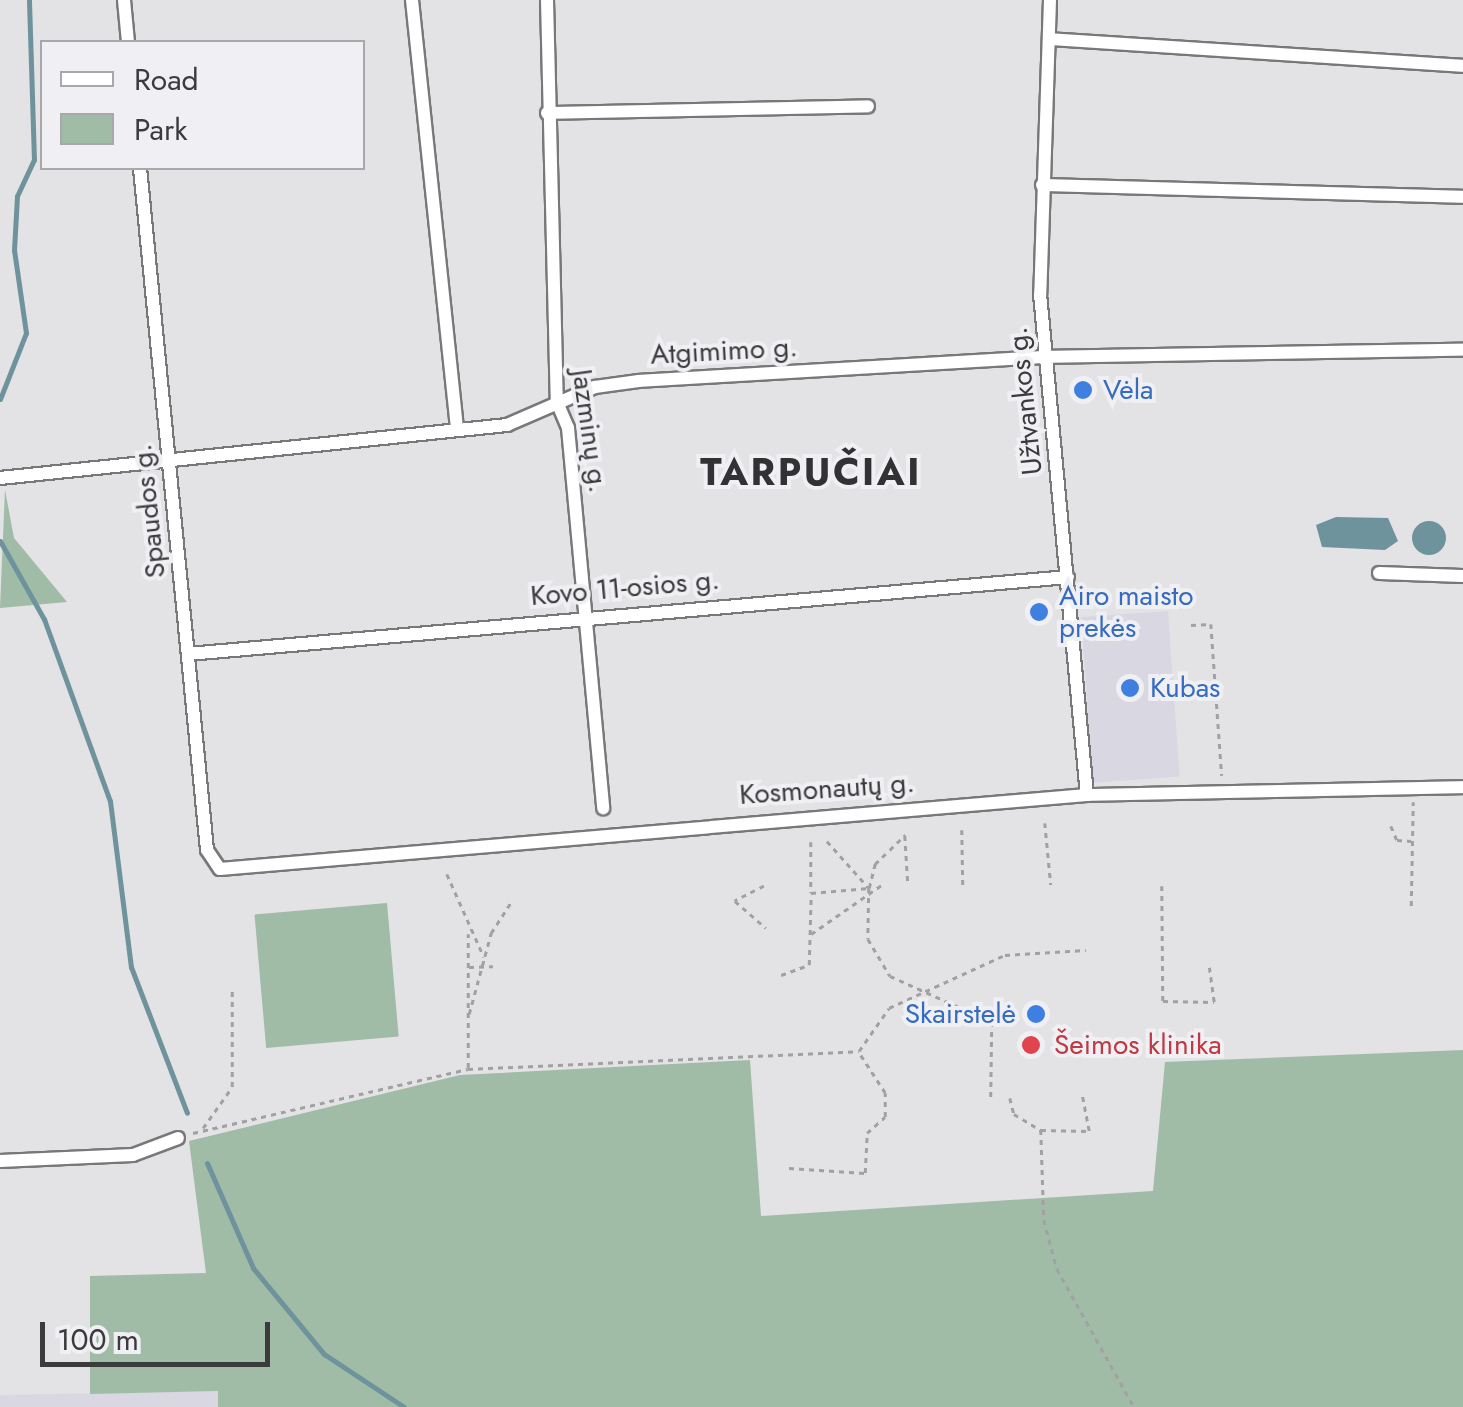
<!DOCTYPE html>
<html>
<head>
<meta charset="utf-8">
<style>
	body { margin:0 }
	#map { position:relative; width:1463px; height:1407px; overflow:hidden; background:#e3e2e5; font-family:Jost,sans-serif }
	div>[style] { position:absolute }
	.built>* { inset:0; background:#d9d7e2; transform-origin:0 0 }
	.green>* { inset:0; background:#a0bba6; transform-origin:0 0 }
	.water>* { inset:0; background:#6e939c }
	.round { border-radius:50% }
	.stream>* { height:5px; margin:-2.5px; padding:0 2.5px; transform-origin:2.5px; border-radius:2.5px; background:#6e939c }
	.path>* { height:2.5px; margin-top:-1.25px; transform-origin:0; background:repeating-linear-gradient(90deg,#a1a1a3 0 5px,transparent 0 10px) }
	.roads { filter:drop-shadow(2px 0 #78777a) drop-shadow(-2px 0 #78777a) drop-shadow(0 2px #78777a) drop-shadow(0 -2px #78777a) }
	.minor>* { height:12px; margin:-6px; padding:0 6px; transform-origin:6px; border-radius:6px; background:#fff }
	.dots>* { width:28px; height:28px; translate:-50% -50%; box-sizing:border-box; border:5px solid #f0eff3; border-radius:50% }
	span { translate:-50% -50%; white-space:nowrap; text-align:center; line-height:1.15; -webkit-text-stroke:8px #f0eff3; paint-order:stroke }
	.street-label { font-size:28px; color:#3b3b3c }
	.shop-label { font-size:28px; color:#366cbe }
	.left { translate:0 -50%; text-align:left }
	.right { translate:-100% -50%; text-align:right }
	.health-label { font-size:28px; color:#be3a42 }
	.district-label { font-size:38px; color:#323134; font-weight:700; letter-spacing:2.5px }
	.legend { position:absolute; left:40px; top:40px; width:325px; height:130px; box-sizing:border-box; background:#f0eff3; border:2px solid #a8a7aa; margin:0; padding:12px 18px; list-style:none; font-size:30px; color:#3b3b3c }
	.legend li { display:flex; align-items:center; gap:20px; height:50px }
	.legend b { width:50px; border:2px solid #a8a7aa }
	.scale { position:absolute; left:40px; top:1322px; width:230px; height:45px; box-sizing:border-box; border:5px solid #3b3b3c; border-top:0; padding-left:12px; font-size:30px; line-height:35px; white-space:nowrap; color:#3b3b3c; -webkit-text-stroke:8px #f0eff3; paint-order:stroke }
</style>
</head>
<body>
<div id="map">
	<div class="built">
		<div style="left:1168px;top:611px;width:166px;height:87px;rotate:86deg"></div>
		<div style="clip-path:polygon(219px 1391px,218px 1407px,0 1407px,0 1395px)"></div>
	</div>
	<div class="green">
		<div style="clip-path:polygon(5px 490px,14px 538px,67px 602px,0 608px)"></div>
		<div style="left:387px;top:903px;width:134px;height:133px;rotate:85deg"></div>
		<div style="clip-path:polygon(1463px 1050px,1463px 1407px,218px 1407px,218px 1391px,90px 1394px,90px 1276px,206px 1273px,189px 1141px,460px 1075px,750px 1060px,761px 1216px,1153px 1191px,1165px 1062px)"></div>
	</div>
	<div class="water">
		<div style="clip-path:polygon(1336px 517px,1388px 518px,1398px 541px,1385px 550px,1322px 547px,1316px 525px)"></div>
		<div class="round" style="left:1412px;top:521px;width:34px;height:34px"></div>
	</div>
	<div class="stream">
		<div style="left:0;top:399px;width:71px;rotate:-68.5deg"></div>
		<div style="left:26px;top:333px;width:84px;rotate:-98.2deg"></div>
		<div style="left:14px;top:250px;width:54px;rotate:-86.8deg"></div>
		<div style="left:17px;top:196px;width:40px;rotate:-65deg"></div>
		<div style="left:34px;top:160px;width:160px;rotate:-91.8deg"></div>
		<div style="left:0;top:541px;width:90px;rotate:60.6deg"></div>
		<div style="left:44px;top:619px;width:194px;rotate:70.1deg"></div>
		<div style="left:110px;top:801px;width:167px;rotate:82.8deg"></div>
		<div style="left:131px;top:967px;width:156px;rotate:69deg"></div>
		<div style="left:207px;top:1163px;width:115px;rotate:66.3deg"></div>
		<div style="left:253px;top:1268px;width:112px;rotate:50.5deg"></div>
		<div style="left:324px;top:1354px;width:96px;rotate:33.5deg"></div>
	</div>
	<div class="path">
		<div style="left:1191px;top:625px;width:20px;rotate:-3deg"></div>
		<div style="left:1211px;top:624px;width:152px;rotate:85.9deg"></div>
		<div style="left:1045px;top:823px;width:62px;rotate:84.5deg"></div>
		<div style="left:1391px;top:826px;width:15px;rotate:67deg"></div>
		<div style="left:1397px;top:840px;width:14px;rotate:4deg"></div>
		<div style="left:962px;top:830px;width:55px;rotate:89deg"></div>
		<div style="left:905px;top:836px;width:48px;rotate:86.4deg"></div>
		<div style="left:827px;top:841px;width:63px;rotate:48.2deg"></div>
		<div style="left:869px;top:888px;width:51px;rotate:91.1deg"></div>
		<div style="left:868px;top:939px;width:43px;rotate:59.3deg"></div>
		<div style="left:890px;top:976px;width:112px;rotate:24.3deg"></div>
		<div style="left:992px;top:1022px;width:76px;rotate:90.8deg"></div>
		<div style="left:811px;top:842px;width:51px;rotate:90deg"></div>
		<div style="left:811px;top:893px;width:58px;rotate:-4.9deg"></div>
		<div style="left:869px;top:888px;width:25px;rotate:-76deg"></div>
		<div style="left:875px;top:864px;width:42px;rotate:-44deg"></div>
		<div style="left:447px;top:874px;width:91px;rotate:66deg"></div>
		<div style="left:764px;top:886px;width:33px;rotate:153deg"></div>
		<div style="left:735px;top:901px;width:41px;rotate:41.1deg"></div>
		<div style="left:1162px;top:886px;width:115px;rotate:89.5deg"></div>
		<div style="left:1163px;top:1001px;width:51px;rotate:1.1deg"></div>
		<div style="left:1214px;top:1002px;width:35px;rotate:-98deg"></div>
		<div style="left:1411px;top:906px;width:104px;rotate:-88.9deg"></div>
		<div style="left:811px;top:934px;width:88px;rotate:-34.8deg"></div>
		<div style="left:469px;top:967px;width:24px;rotate:-2deg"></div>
		<div style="left:781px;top:975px;width:30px;rotate:-20deg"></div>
		<div style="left:809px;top:965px;width:70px;rotate:-88.4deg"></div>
		<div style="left:469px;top:1014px;width:84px;rotate:-74.8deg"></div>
		<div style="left:491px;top:933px;width:35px;rotate:-57deg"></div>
		<div style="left:468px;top:1068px;width:134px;rotate:-90deg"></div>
		<div style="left:1010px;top:1098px;width:16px;rotate:76deg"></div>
		<div style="left:1014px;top:1114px;width:31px;rotate:31deg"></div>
		<div style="left:1041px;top:1130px;width:48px;rotate:1.2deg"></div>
		<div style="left:1089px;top:1131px;width:38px;rotate:-101deg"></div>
		<div style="left:203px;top:1128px;width:50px;rotate:-54.7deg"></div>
		<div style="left:232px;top:1087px;width:99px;rotate:-90deg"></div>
		<div style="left:1041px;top:1130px;width:90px;rotate:88.1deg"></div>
		<div style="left:1044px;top:1220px;width:51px;rotate:75.1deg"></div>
		<div style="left:1057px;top:1269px;width:158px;rotate:60.8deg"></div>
		<div style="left:193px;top:1133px;width:282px;rotate:-13.1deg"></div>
		<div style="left:468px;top:1069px;width:391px;rotate:-2.6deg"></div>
		<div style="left:859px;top:1051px;width:52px;rotate:-55.1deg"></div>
		<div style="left:889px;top:1008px;width:128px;rotate:-24.6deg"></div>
		<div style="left:1005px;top:955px;width:81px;rotate:-3.5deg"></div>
		<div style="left:789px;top:1168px;width:76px;rotate:3.8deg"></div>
		<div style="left:865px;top:1173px;width:40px;rotate:-87.1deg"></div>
		<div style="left:867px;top:1133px;width:24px;rotate:-42deg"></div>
		<div style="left:885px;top:1117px;width:24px;rotate:-90deg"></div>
		<div style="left:885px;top:1093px;width:48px;rotate:-123deg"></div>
	</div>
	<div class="roads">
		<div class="minor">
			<div style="left:124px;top:0;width:42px;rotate:84.6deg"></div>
			<div style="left:412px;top:0;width:432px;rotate:84deg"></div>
			<div style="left:547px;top:0;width:402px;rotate:88.6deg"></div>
			<div style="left:557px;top:402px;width:28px;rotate:67deg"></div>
			<div style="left:568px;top:428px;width:382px;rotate:84.7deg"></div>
			<div style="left:1050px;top:0;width:294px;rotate:91.9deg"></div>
			<div style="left:1040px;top:294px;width:503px;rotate:84.64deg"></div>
			<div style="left:1049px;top:39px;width:415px;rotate:3.7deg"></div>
			<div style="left:547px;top:113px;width:321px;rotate:-1.2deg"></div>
			<div style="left:140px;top:168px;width:685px;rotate:84.39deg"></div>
			<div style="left:207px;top:850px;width:23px;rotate:56deg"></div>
			<div style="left:220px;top:869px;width:870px;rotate:-4.88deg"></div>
			<div style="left:1087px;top:795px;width:376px;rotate:-1.2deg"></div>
			<div style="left:1042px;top:185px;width:421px;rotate:1.6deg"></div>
			<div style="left:0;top:478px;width:510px;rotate:-5.97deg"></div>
			<div style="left:507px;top:425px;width:96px;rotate:-23.4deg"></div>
			<div style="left:595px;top:387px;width:44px;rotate:-7.8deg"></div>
			<div style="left:639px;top:381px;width:407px;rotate:-3.4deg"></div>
			<div style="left:1045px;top:357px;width:418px;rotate:-1deg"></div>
			<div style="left:1379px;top:573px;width:84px;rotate:2deg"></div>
			<div style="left:188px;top:654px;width:883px;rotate:-5deg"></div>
			<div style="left:0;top:1161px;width:133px;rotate:-2.6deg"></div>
			<div style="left:133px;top:1155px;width:48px;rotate:-20.7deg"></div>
		</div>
	</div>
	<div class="dots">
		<div style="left:1083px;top:390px;background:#3f7fe0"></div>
		<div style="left:1039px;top:612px;background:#3f7fe0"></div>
		<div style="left:1130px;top:688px;background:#3f7fe0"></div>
		<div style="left:1036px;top:1014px;background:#3f7fe0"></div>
		<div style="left:1031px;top:1045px;background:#e0444e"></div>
	</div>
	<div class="street-label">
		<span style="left:724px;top:351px;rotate:-3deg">Atgimimo g.</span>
		<span style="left:1025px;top:401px;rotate:-96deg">Užtvankos g.</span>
		<span style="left:590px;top:431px;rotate:82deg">Jazminų g.</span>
		<span style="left:149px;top:511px;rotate:-96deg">Spaudos g.</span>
		<span style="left:625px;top:588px;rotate:-5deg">Kovo 11-osios g.</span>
		<span style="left:827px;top:789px;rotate:-4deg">Kosmonautų g.</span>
	</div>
	<div class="shop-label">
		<span class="left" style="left:1103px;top:390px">Vėla</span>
		<span class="left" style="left:1059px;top:612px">Airo maisto<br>prekės</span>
		<span class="left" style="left:1150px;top:688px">Kubas</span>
		<span class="right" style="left:1016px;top:1014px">Skairstelė</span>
	</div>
	<div class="health-label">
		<span class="left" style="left:1054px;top:1045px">Šeimos klinika</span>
	</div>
	<div class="district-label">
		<span style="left:811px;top:472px">TARPUČIAI</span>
	</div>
	<ul class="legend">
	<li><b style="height:12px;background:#fff"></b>Road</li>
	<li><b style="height:28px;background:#a0bba6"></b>Park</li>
	</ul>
	<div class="scale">100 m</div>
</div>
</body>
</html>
